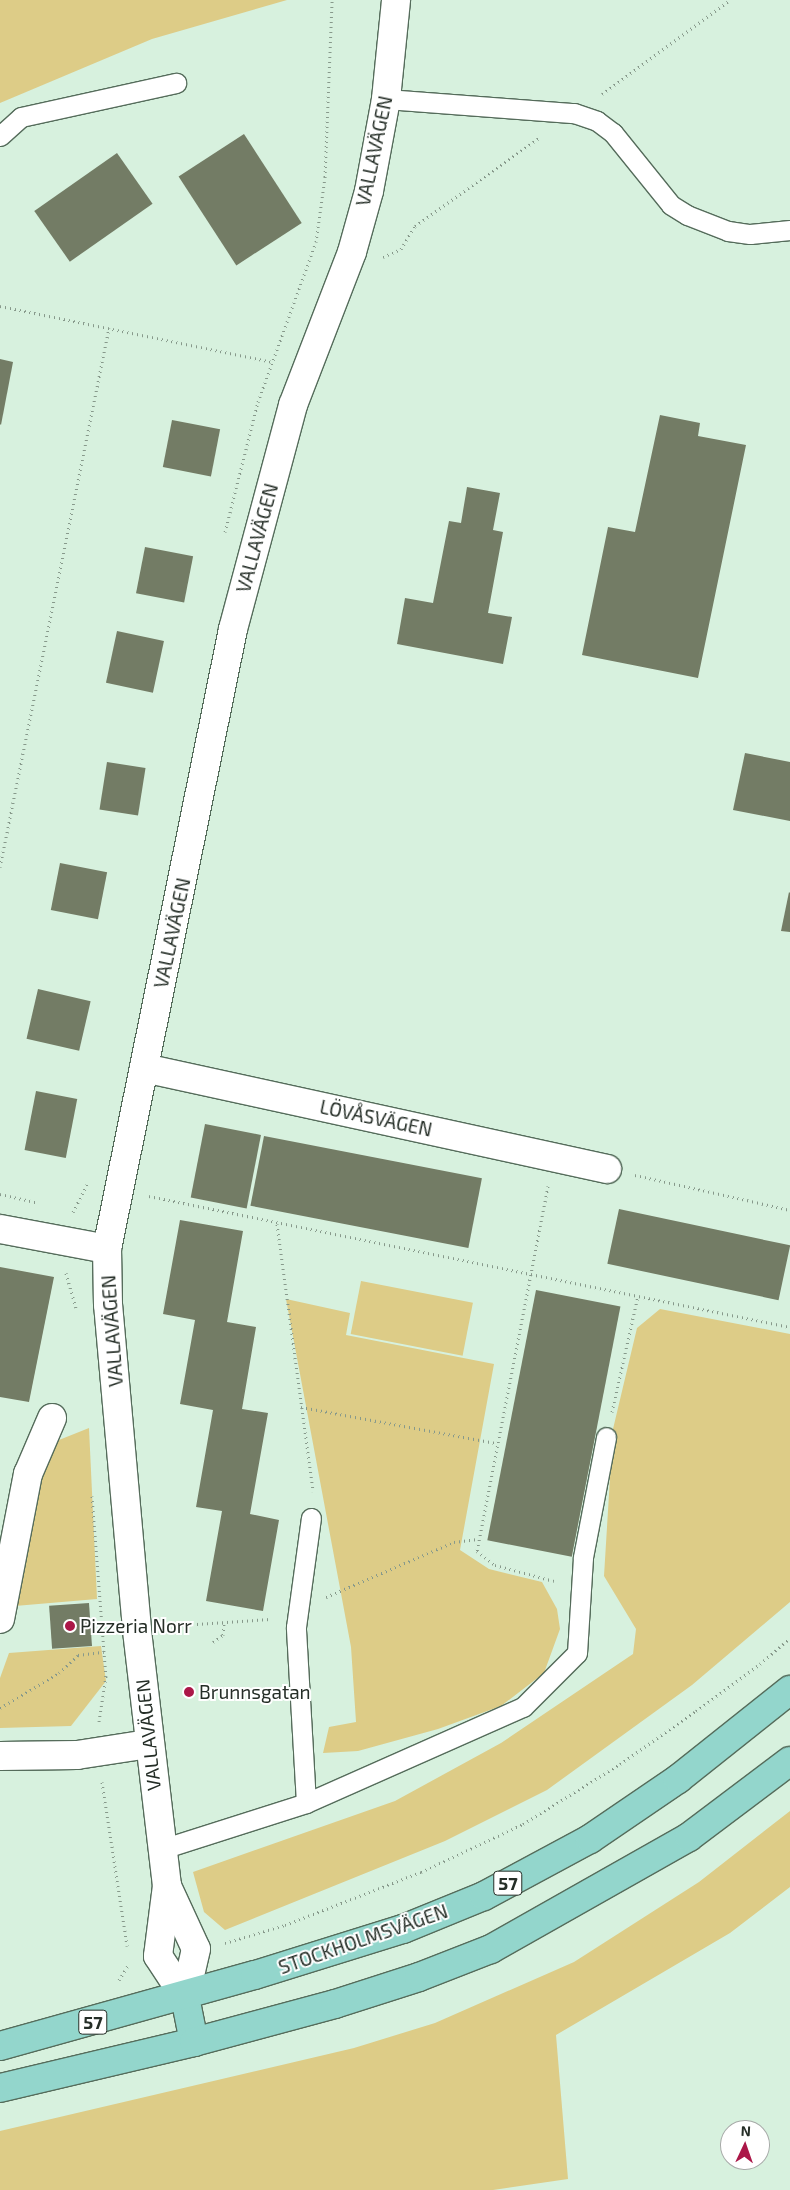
<!DOCTYPE html>
<html>
<head>
<meta charset="utf-8">
<style>
	body { margin:0 }
	#map { position:relative; width:790px; height:2190px; overflow:hidden; background:#d7f1de; font-family:"Exo 2",sans-serif }
	div>[style] { position:absolute }
	.green>* { inset:0; background:#ddcc87; transform-origin:0 0 }
	.building>* { inset:0; background:#737c65; transform-origin:0 0 }
	.path>* { height:3px; margin-top:-1.5px; transform-origin:0; background:repeating-linear-gradient(90deg,#87998b 0 1px,transparent 0 5px) }
	.roads { filter:drop-shadow(1px 0 #556c5b) drop-shadow(-1px 0 #556c5b) drop-shadow(0 1px #556c5b) drop-shadow(0 -1px #556c5b) }
	.service>* { height:19px; margin:-9.5px; padding:0 9.5px; transform-origin:9.5px; border-radius:9.5px; background:#fff }
	.minor>* { height:28px; margin:-14px; padding:0 14px; transform-origin:14px; border-radius:14px; background:#fff }
	.primary>* { height:28px; margin:-14px; padding:0 14px; transform-origin:14px; border-radius:14px; background:#93d6cc }
	.dots>* { width:14px; height:14px; translate:-50% -50%; box-sizing:border-box; border:2px solid #fff; border-radius:50% }
	span { translate:-50% -50%; white-space:nowrap; text-align:center; line-height:1.15; -webkit-text-stroke:4px #fff; paint-order:stroke }
	.shield-label span { padding:1px 4px; background:#fff; border:1px solid; border-radius:4px; -webkit-text-stroke-width:0 }
	.shield-label { font-size:18px; color:#252e27; font-weight:700 }
	.street-label { font-size:19px; color:#252e27 }
	.poi-label { font-size:19px; color:#252e27 }
	.left { translate:0 -50%; text-align:left }
	.north { position:absolute; left:720px; top:2120px; width:50px; height:50px; box-sizing:border-box; background:#fff; border:1px solid #a8aba9; border-radius:50%; rotate:3deg; font-size:14px; font-weight:700; line-height:20px; text-align:center; color:#252e27 }
	.north::after { content:''; display:block; margin:auto; width:18px; height:22px; background:#ab1748; clip-path:polygon(50% 0,100% 100%,50% 72%,0 100%) }
</style>
</head>
<body>
<div id="map">
	<div class="green">
		<div style="clip-path:polygon(0 0,287px 0,152px 39px,0 103px)"></div>
		<div style="left:361px;top:1281px;width:114px;height:54px;rotate:11deg"></div>
		<div style="clip-path:polygon(286px 1299px,350px 1313px,346px 1335px,494px 1364px,460px 1550px,489px 1569px,542px 1582px,557px 1609px,560px 1629px,544px 1673px,501px 1706px,438px 1729px,358px 1751px,323px 1753px,329px 1727px,356px 1722px,351px 1647px)"></div>
		<div style="clip-path:polygon(660px 1309px,790px 1334px,790px 1602px,692px 1685px,547px 1790px,445px 1841px,225px 1930px,204px 1912px,193px 1872px,395px 1801px,501px 1743px,633px 1654px,636px 1629px,604px 1576px,613px 1429px,637px 1328px)"></div>
		<div style="clip-path:polygon(89px 1428px,97px 1599px,15px 1606px,36px 1472px,59px 1440px)"></div>
		<div style="clip-path:polygon(101px 1646px,106px 1681px,71px 1726px,0 1728px,0 1678px,9px 1653px)"></div>
		<div style="clip-path:polygon(790px 1811px,790px 1887px,730px 1933px,556px 2035px,568px 2179px,493px 2190px,0 2190px,0 2131px,354px 2048px,435px 2023px,574px 1962px,699px 1882px)"></div>
	</div>
	<div class="building">
		<div style="left:244px;top:134px;width:106px;height:78px;rotate:57deg"></div>
		<div style="left:117px;top:153px;width:62px;height:101px;rotate:55deg"></div>
		<div style="clip-path:polygon(0 359px,13px 362px,1px 425px,0 424px)"></div>
		<div style="clip-path:polygon(660px 415px,700px 423px,698px 436px,746px 445px,698px 678px,582px 655px,608px 527px,635px 532px)"></div>
		<div style="left:172px;top:420px;width:49px;height:48px;rotate:11deg"></div>
		<div style="clip-path:polygon(467px 487px,500px 493px,493px 530px,503px 532px,488px 613px,512px 617px,503px 664px,397px 644px,405px 598px,433px 603px,449px 521px,461px 523px)"></div>
		<div style="left:145px;top:547px;width:49px;height:47px;rotate:11deg"></div>
		<div style="left:117px;top:631px;width:48px;height:53px;rotate:12deg"></div>
		<div style="clip-path:polygon(745px 753px,790px 762px,790px 821px,733px 810px)"></div>
		<div style="left:107px;top:762px;width:39px;height:48px;rotate:9deg"></div>
		<div style="left:60px;top:863px;width:48px;height:48px;rotate:11deg"></div>
		<div style="clip-path:polygon(789px 892px,790px 893px,790px 932px,781px 931px)"></div>
		<div style="left:38px;top:989px;width:54px;height:51px;rotate:13deg"></div>
		<div style="left:36px;top:1091px;width:42px;height:60px;rotate:11deg"></div>
		<div style="left:205px;top:1124px;width:57px;height:75px;rotate:11deg"></div>
		<div style="left:264px;top:1136px;width:222px;height:71px;rotate:11deg"></div>
		<div style="left:619px;top:1209px;width:175px;height:56px;rotate:12deg"></div>
		<div style="clip-path:polygon(180px 1220px,243px 1231px,227px 1322px,256px 1327px,242px 1409px,268px 1413px,250px 1514px,279px 1520px,263px 1611px,206px 1601px,222px 1511px,196px 1507px,213px 1410px,180px 1404px,195px 1320px,163px 1314px)"></div>
		<div style="clip-path:polygon(0 1267px,54px 1277px,29px 1402px,0 1397px)"></div>
		<div style="left:536px;top:1290px;width:86px;height:255px;rotate:11deg"></div>
		<div style="left:89px;top:1603px;width:43px;height:40px;rotate:86deg"></div>
	</div>
	<div class="path">
		<div style="left:602px;top:94px;width:159px;rotate:-36.3deg"></div>
		<div style="left:383px;top:257px;width:20px;rotate:-24deg"></div>
		<div style="left:401px;top:249px;width:27px;rotate:-59deg"></div>
		<div style="left:415px;top:226px;width:152px;rotate:-35.4deg"></div>
		<div style="left:0;top:306px;width:278px;rotate:11.6deg"></div>
		<div style="left:225px;top:532px;width:134px;rotate:-75.8deg"></div>
		<div style="left:258px;top:402px;width:170px;rotate:-70.1deg"></div>
		<div style="left:316px;top:242px;width:66px;rotate:-82.1deg"></div>
		<div style="left:325px;top:177px;width:177px;rotate:-87.7deg"></div>
		<div style="left:0;top:867px;width:550px;rotate:-78.57deg"></div>
		<div style="left:635px;top:1175px;width:159px;rotate:12.7deg"></div>
		<div style="left:548px;top:1186px;width:372px;rotate:101deg"></div>
		<div style="left:477px;top:1551px;width:23px;rotate:38deg"></div>
		<div style="left:495px;top:1565px;width:61px;rotate:15.2deg"></div>
		<div style="left:0;top:1194px;width:37px;rotate:13deg"></div>
		<div style="left:149px;top:1196px;width:654px;rotate:11.55deg"></div>
		<div style="left:73px;top:1212px;width:34px;rotate:-63deg"></div>
		<div style="left:277px;top:1224px;width:270px;rotate:82.3deg"></div>
		<div style="left:66px;top:1273px;width:36px;rotate:74deg"></div>
		<div style="left:301px;top:1407px;width:198px;rotate:10.5deg"></div>
		<div style="left:612px;top:1412px;width:119px;rotate:-77.4deg"></div>
		<div style="left:92px;top:1496px;width:181px;rotate:85.6deg"></div>
		<div style="left:106px;top:1676px;width:46px;rotate:98.8deg"></div>
		<div style="left:326px;top:1597px;width:139px;rotate:-23.3deg"></div>
		<div style="left:454px;top:1542px;width:24px;rotate:-7deg"></div>
		<div style="left:167px;top:1626px;width:104px;rotate:-3.9deg"></div>
		<div style="left:213px;top:1642px;width:12px;rotate:-35deg"></div>
		<div style="left:223px;top:1635px;width:12px;rotate:-85deg"></div>
		<div style="left:0;top:1708px;width:69px;rotate:-30.7deg"></div>
		<div style="left:59px;top:1673px;width:26px;rotate:-43deg"></div>
		<div style="left:78px;top:1655px;width:26px;rotate:-7deg"></div>
		<div style="left:102px;top:1782px;width:166px;rotate:81.3deg"></div>
		<div style="left:225px;top:1943px;width:63px;rotate:-16.7deg"></div>
		<div style="left:285px;top:1925px;width:146px;rotate:-21.3deg"></div>
		<div style="left:421px;top:1872px;width:113px;rotate:-25.2deg"></div>
		<div style="left:523px;top:1824px;width:114px;rotate:-31.7deg"></div>
		<div style="left:620px;top:1764px;width:93px;rotate:-34.9deg"></div>
		<div style="left:696px;top:1711px;width:79px;rotate:-36.3deg"></div>
		<div style="left:760px;top:1664px;width:40px;rotate:-41deg"></div>
		<div style="left:119px;top:1980px;width:19px;rotate:-58deg"></div>
	</div>
	<div class="roads">
		<div class="service">
			<div style="left:386px;top:99px;width:189px;rotate:4.3deg"></div>
			<div style="left:574px;top:113px;width:24px;rotate:19deg"></div>
			<div style="left:597px;top:121px;width:20px;rotate:37deg"></div>
			<div style="left:613px;top:133px;width:92px;rotate:51.1deg"></div>
			<div style="left:671px;top:205px;width:19px;rotate:32deg"></div>
			<div style="left:687px;top:215px;width:44px;rotate:21.3deg"></div>
			<div style="left:728px;top:231px;width:22px;rotate:8deg"></div>
			<div style="left:750px;top:234px;width:40px;rotate:-5.7deg"></div>
			<div style="left:0;top:136px;width:28px;rotate:-42deg"></div>
			<div style="left:21px;top:117px;width:159px;rotate:-12.4deg"></div>
			<div style="left:306px;top:1803px;width:176px;rotate:-93.3deg"></div>
			<div style="left:296px;top:1627px;width:110px;rotate:-82.2deg"></div>
			<div style="left:162px;top:1849px;width:151px;rotate:-17.7deg"></div>
			<div style="left:306px;top:1803px;width:237px;rotate:-23.9deg"></div>
			<div style="left:523px;top:1707px;width:76px;rotate:-45deg"></div>
			<div style="left:577px;top:1653px;width:96px;rotate:-86.4deg"></div>
			<div style="left:583px;top:1557px;width:122px;rotate:-79.1deg"></div>
		</div>
		<div class="minor">
			<div style="left:144px;top:1068px;width:474px;rotate:12.3deg"></div>
			<div style="left:0;top:1229px;width:109px;rotate:10.6deg"></div>
			<div style="left:0;top:1619px;width:148px;rotate:-79.1deg"></div>
			<div style="left:28px;top:1474px;width:61px;rotate:-66.8deg"></div>
			<div style="left:0;top:1756px;width:77px;rotate:-0.7deg"></div>
			<div style="left:77px;top:1755px;width:73px;rotate:-8.7deg"></div>
			<div style="left:167px;top:1886px;width:69px;rotate:65.3deg"></div>
			<div style="left:196px;top:1949px;width:49px;rotate:102.9deg"></div>
			<div style="left:185px;top:1997px;width:49px;rotate:-123.4deg"></div>
			<div style="left:158px;top:1956px;width:71px;rotate:-82.7deg"></div>
			<div style="left:167px;top:1886px;width:259px;rotate:-96.7deg"></div>
			<div style="left:137px;top:1629px;width:325px;rotate:-95.1deg"></div>
			<div style="left:108px;top:1305px;width:56px;rotate:-91deg"></div>
			<div style="left:107px;top:1249px;width:633px;rotate:-78.51deg"></div>
			<div style="left:233px;top:629px;width:232px;rotate:-75deg"></div>
			<div style="left:293px;top:405px;width:164px;rotate:-68.9deg"></div>
			<div style="left:352px;top:252px;width:63px;rotate:-74.4deg"></div>
			<div style="left:369px;top:191px;width:94px;rotate:-79.5deg"></div>
			<div style="left:386px;top:99px;width:100px;rotate:-84.2deg"></div>
		</div>
		<div class="primary">
			<div style="left:185px;top:1997px;width:46px;rotate:78.7deg"></div>
			<div style="left:0;top:2046px;width:265px;rotate:-15.6deg"></div>
			<div style="left:255px;top:1975px;width:155px;rotate:-17.3deg"></div>
			<div style="left:403px;top:1929px;width:87px;rotate:-22.2deg"></div>
			<div style="left:484px;top:1896px;width:120px;rotate:-28.3deg"></div>
			<div style="left:590px;top:1839px;width:107px;rotate:-34.3deg"></div>
			<div style="left:678px;top:1779px;width:143px;rotate:-38.5deg"></div>
			<div style="left:0;top:2088px;width:199px;rotate:-13.3deg"></div>
			<div style="left:194px;top:2042px;width:146px;rotate:-15.1deg"></div>
			<div style="left:335px;top:2004px;width:88px;rotate:-17.8deg"></div>
			<div style="left:419px;top:1977px;width:77px;rotate:-21.3deg"></div>
			<div style="left:491px;top:1949px;width:227px;rotate:-29.5deg"></div>
			<div style="left:689px;top:1837px;width:126px;rotate:-37deg"></div>
		</div>
	</div>
	<div class="dots">
		<div style="left:70px;top:1626px;background:#ab1748"></div>
		<div style="left:189px;top:1692px;background:#ab1748"></div>
	</div>
	<div class="shield-label">
		<span style="left:508px;top:1883px">57</span>
		<span style="left:93px;top:2022px">57</span>
	</div>
	<div class="street-label">
		<span style="left:374px;top:151px;rotate:-78deg">VALLAVÄGEN</span>
		<span style="left:257px;top:538px;rotate:-75deg">VALLAVÄGEN</span>
		<span style="left:172px;top:933px;rotate:-78deg">VALLAVÄGEN</span>
		<span style="left:376px;top:1118px;rotate:12deg">LÖVÅSVÄGEN</span>
		<span style="left:112px;top:1331px;rotate:-94deg">VALLAVÄGEN</span>
		<span style="left:148px;top:1735px;rotate:-96deg">VALLAVÄGEN</span>
		<span style="left:363px;top:1939px;rotate:-19deg">STOCKHOLMSVÄGEN</span>
	</div>
	<div class="poi-label">
		<span class="left" style="left:80px;top:1626px">Pizzeria Norr</span>
		<span class="left" style="left:199px;top:1692px">Brunnsgatan</span>
	</div>
	<div class="north">N</div>
</div>
</body>
</html>
